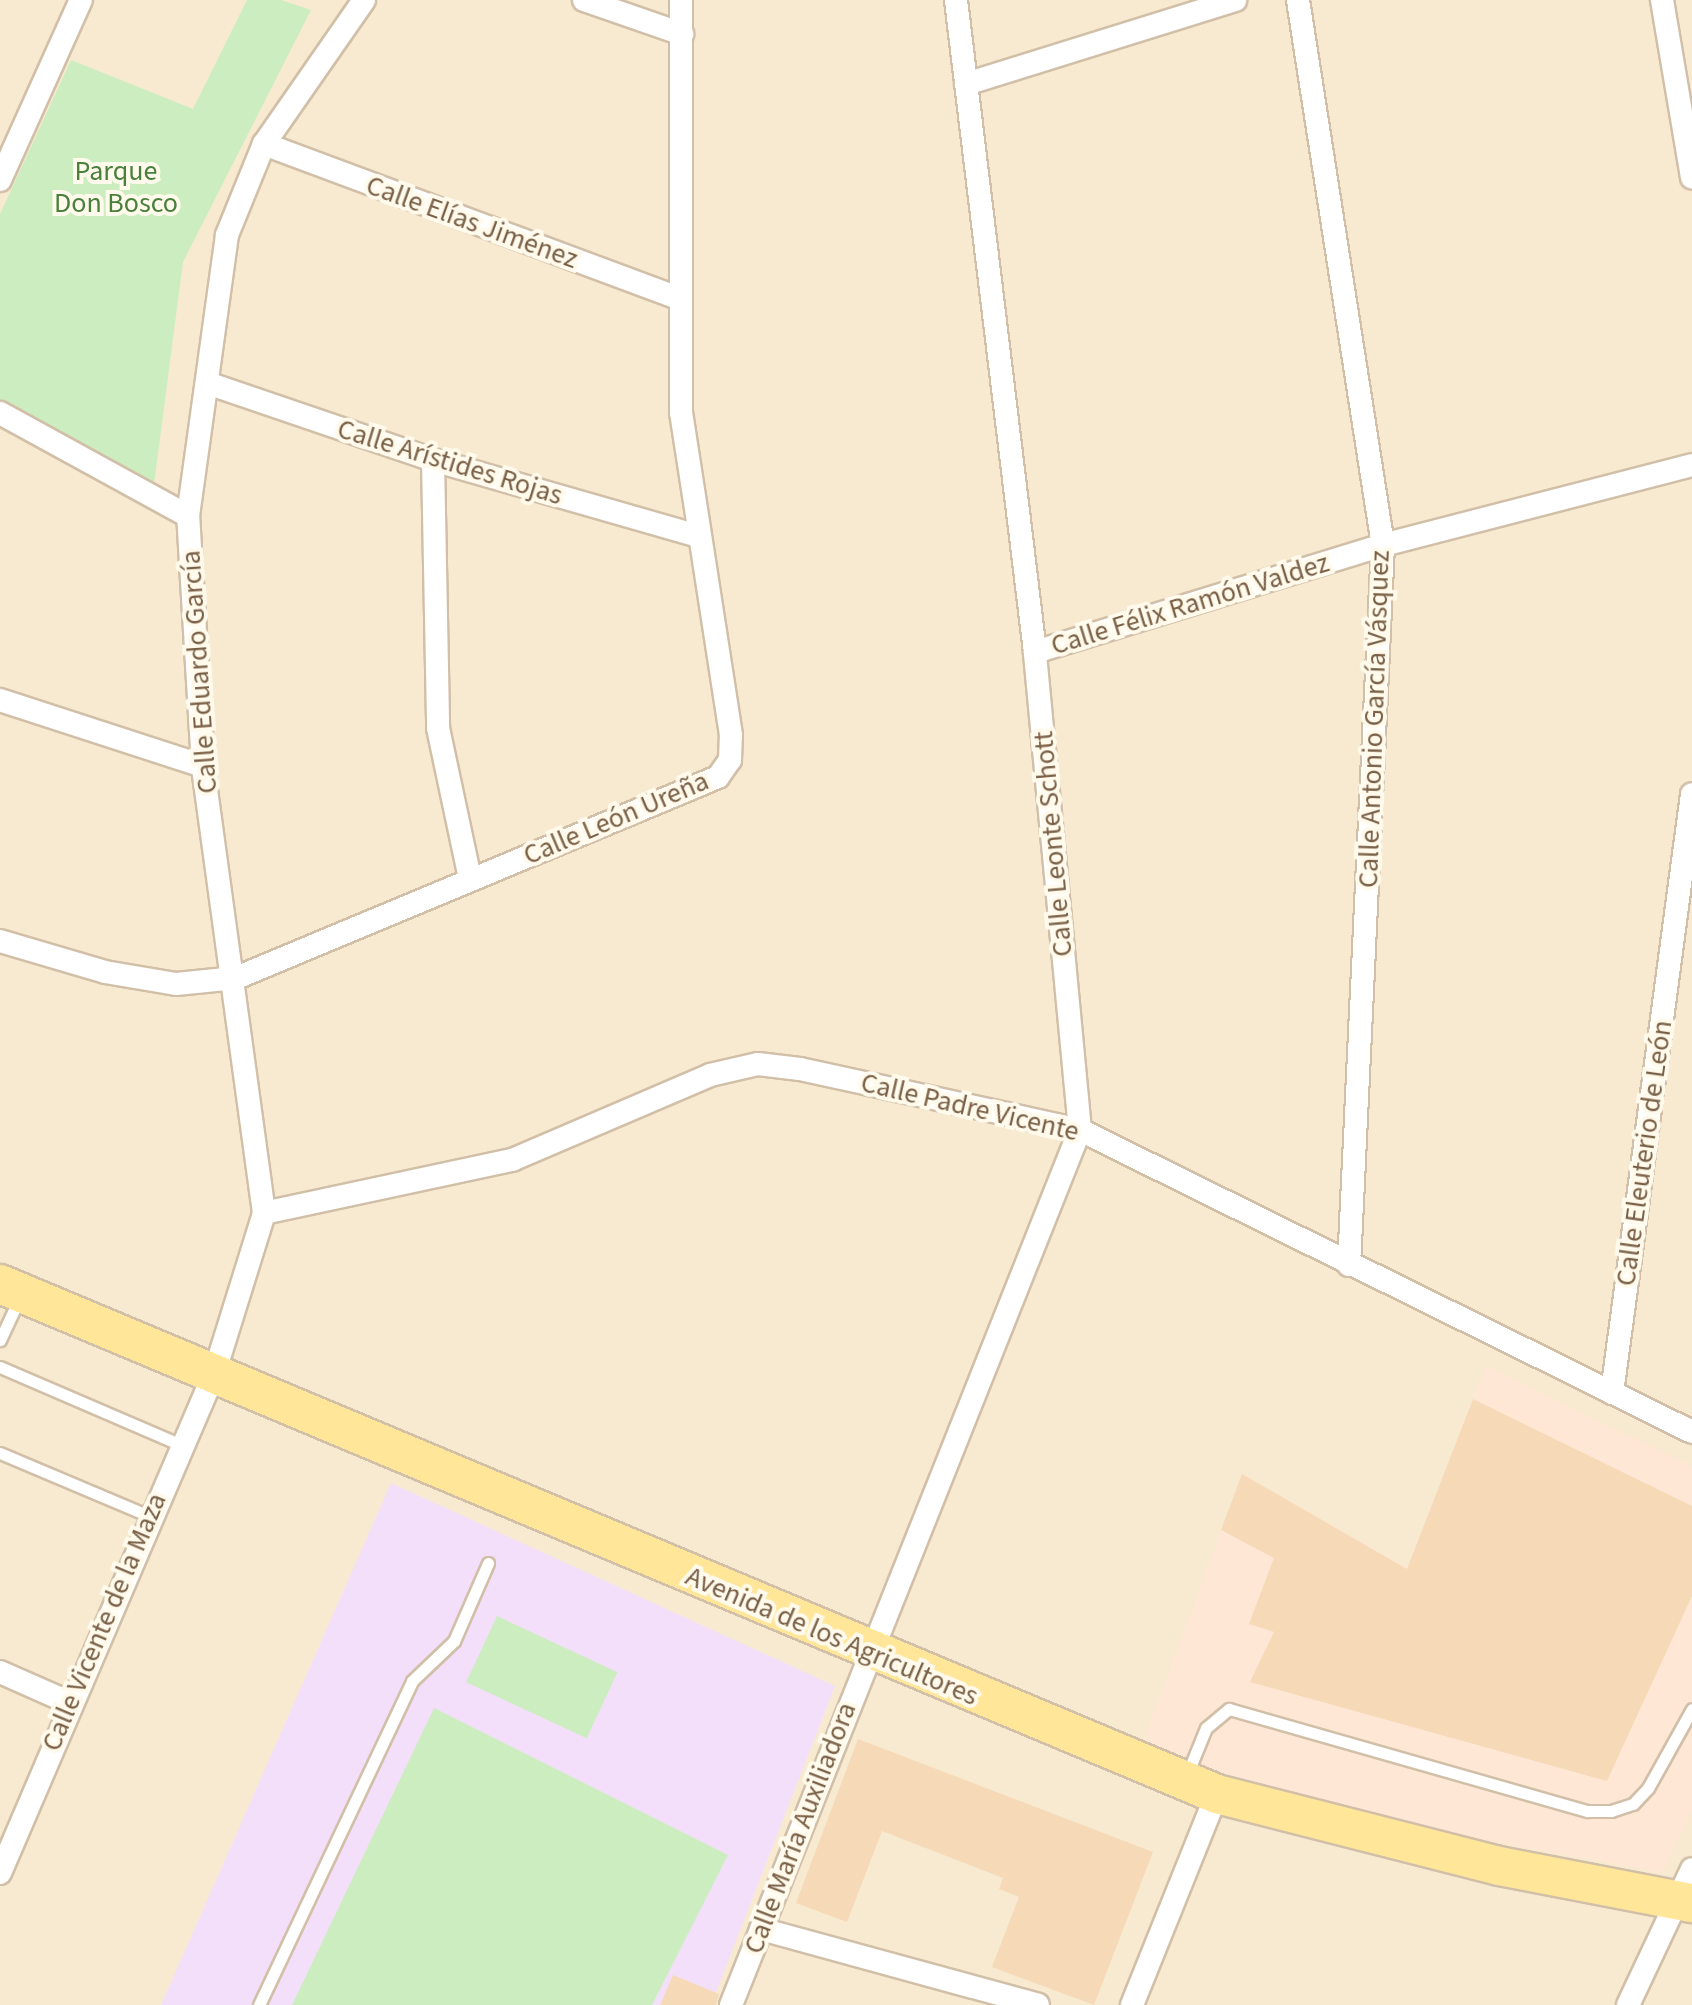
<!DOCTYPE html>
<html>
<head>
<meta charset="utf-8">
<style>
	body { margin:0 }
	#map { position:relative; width:1692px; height:2005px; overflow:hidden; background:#fef7e2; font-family:"Source Sans 3",sans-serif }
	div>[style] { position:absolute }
	.residential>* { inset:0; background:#f7ead0; transform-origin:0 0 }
	.commercial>* { inset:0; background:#ffe7d6 }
	.education>* { inset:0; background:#f4dffb }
	.green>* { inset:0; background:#ccedbf; transform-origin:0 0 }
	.building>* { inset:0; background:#f6d9b7 }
	.roads { filter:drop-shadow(2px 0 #d1bfa8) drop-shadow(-2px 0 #d1bfa8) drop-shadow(0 2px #d1bfa8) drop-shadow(0 -2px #d1bfa8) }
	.lane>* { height:11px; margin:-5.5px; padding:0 5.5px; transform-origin:5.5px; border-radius:5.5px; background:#fff }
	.street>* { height:22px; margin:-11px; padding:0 11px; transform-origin:11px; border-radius:11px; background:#fff }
	.primary>* { height:38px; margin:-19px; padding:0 19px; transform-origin:19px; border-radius:19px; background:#ffe699 }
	span { translate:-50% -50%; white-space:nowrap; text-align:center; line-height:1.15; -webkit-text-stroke:8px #fffaeb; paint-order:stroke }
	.park-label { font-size:28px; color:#48803c }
	.street-label { font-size:28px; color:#795f46 }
</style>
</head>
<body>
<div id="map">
	<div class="residential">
		<div style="left:0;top:0;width:1692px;height:2005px"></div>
	</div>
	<div class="commercial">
		<div style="clip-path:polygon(1486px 1366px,1692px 1466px,1692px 1811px,1663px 1873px,1402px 1825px,1214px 1775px,1142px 1744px,1242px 1474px,1407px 1568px)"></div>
	</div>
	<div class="education">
		<div style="clip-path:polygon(391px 1483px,835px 1686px,711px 2005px,161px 2005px)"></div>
	</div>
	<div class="green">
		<div style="clip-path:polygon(247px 0,281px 0,311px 10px,183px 262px,154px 484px,0 402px,0 214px,71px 60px,193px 109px)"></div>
		<div style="left:497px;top:1616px;width:133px;height:73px;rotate:25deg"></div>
		<div style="clip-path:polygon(434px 1708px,728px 1855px,652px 2005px,292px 2005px)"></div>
	</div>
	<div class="building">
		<div style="clip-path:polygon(1473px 1399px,1692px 1506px,1692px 1596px,1607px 1781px,1250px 1682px,1274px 1632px,1249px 1624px,1274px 1558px,1221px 1530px,1242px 1474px,1407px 1569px)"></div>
		<div style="clip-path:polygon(858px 1739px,1153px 1852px,1094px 2005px,992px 1967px,1019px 1897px,999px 1889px,1003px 1878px,882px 1831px,847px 1922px,796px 1903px)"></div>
		<div style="clip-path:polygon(673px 1975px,719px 1994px,716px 2005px,660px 2005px)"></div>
	</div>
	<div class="roads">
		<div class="lane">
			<div style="left:0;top:1340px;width:45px;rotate:-65.1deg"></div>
			<div style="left:0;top:1367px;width:197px;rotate:23.3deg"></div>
			<div style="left:0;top:1453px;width:162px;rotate:22.9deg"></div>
			<div style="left:1186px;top:1777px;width:53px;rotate:-67.8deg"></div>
			<div style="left:1206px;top:1728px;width:30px;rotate:-40deg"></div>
			<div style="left:1229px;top:1709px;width:373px;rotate:15.9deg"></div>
			<div style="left:1588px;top:1811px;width:23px"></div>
			<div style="left:1611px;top:1811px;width:23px;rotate:-18deg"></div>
			<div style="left:1633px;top:1804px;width:22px;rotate:-47deg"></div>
			<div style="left:1648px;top:1788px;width:90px;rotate:-60.9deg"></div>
			<div style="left:259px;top:2005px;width:358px;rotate:-64.7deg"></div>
			<div style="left:412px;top:1681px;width:58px;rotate:-43.6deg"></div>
			<div style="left:454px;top:1641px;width:85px;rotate:-66.4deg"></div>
		</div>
		<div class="street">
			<div style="left:584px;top:0;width:104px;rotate:19.1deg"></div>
			<div style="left:1298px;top:0;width:552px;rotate:81.14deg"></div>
			<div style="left:1383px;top:545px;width:721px;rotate:92.7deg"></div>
			<div style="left:1662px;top:0;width:180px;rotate:80.4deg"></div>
			<div style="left:966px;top:84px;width:282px;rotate:-17.3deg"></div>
			<div style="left:264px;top:144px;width:444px;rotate:20.4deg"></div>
			<div style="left:0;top:180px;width:197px;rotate:-65.8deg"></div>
			<div style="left:207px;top:383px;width:239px;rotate:18.8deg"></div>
			<div style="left:433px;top:460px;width:273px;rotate:16deg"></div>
			<div style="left:0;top:413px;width:214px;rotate:28.7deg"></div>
			<div style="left:433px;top:460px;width:268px;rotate:88.9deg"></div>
			<div style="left:438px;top:728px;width:153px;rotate:78deg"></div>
			<div style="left:1035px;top:652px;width:364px;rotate:-17.1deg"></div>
			<div style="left:1383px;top:545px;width:319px;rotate:-14.5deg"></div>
			<div style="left:0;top:700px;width:213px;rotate:18deg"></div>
			<div style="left:0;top:941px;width:109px;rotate:16.4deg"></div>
			<div style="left:105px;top:972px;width:72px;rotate:9.6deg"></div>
			<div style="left:176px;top:984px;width:60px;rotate:-5.7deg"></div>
			<div style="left:236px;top:978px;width:522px;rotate:-22.64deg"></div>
			<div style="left:718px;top:777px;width:21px;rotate:-55deg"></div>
			<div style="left:730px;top:760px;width:25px;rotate:-88deg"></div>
			<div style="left:731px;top:735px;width:326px;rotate:-98.8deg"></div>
			<div style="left:681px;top:413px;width:413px;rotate:-90deg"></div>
			<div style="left:264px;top:1213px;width:254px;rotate:-12.1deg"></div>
			<div style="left:512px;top:1160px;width:215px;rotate:-23.2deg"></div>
			<div style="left:710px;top:1075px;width:49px;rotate:-12.9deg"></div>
			<div style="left:758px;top:1064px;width:42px;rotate:6.8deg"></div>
			<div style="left:800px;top:1069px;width:287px;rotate:12.3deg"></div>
			<div style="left:1080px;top:1130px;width:682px;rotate:26.26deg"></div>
			<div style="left:1612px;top:1393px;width:604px;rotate:-82.39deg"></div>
			<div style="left:0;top:1672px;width:74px;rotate:23.8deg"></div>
			<div style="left:0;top:1873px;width:543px;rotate:-66.79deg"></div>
			<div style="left:214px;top:1374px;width:169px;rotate:-72.7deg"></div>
			<div style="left:264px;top:1213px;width:451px;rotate:-97.8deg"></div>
			<div style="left:203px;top:766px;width:250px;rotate:-93.4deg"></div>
			<div style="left:188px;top:516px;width:284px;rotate:-82.1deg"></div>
			<div style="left:227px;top:235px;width:98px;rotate:-67.9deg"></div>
			<div style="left:264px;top:144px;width:175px;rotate:-55.2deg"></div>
			<div style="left:761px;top:1929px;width:287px;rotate:15.3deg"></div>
			<div style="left:731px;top:2005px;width:942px;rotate:-68.26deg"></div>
			<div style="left:1080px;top:1130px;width:480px;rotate:-95.4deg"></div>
			<div style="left:1035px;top:652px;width:657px;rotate:-96.91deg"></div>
			<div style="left:1132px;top:2005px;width:227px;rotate:-68.1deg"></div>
			<div style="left:1628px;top:2005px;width:150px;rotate:-64.8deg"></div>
		</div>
		<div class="primary">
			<div style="left:0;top:1284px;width:1320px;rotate:22.74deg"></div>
			<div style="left:1217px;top:1794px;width:291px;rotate:14.3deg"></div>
			<div style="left:1499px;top:1866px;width:197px;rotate:10.9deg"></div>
		</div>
	</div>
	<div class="park-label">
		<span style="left:116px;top:187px">Parque<br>Don Bosco</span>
	</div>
	<div class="street-label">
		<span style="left:472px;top:222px;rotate:20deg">Calle Elías Jiménez</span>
		<span style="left:450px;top:462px;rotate:17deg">Calle Arístides Rojas</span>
		<span style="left:1190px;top:604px;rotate:-17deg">Calle Félix Ramón Valdez</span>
		<span style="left:199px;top:672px;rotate:-94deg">Calle Eduardo García</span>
		<span style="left:1374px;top:719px;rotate:-88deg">Calle Antonio García Vásquez</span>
		<span style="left:616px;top:818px;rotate:-23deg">Calle León Ureña</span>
		<span style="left:1053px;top:844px;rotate:-95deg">Calle Leonte Schott</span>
		<span style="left:970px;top:1107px;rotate:13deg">Calle Padre Vicente</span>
		<span style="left:1644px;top:1153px;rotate:-82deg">Calle Eleuterio de León</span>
		<span style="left:104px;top:1622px;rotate:-67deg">Calle Vicente de la Maza</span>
		<span style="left:832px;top:1636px;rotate:23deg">Avenida de los Agricultores</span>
		<span style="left:800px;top:1828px;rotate:-69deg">Calle María Auxiliadora</span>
	</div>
</div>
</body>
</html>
